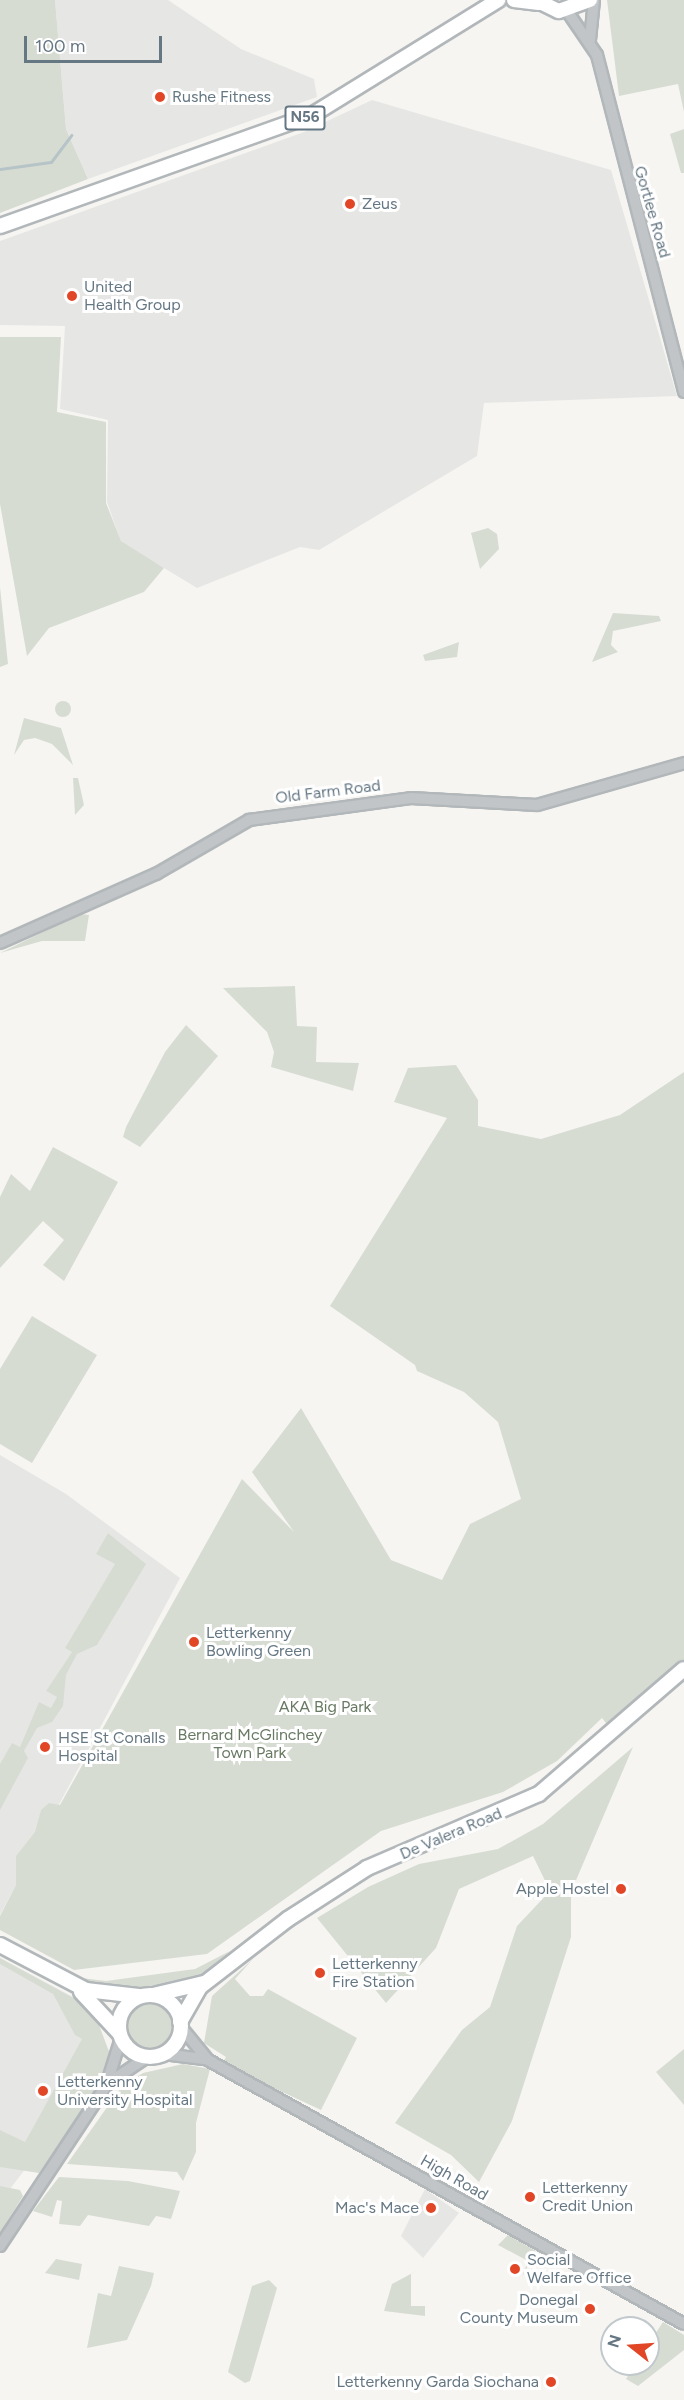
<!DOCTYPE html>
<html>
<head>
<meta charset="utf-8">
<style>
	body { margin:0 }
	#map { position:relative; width:684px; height:2400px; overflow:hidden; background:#f6f5f2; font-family:Figtree,sans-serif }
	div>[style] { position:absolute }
	.built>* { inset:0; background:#e6e7e5 }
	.green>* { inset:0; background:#d7dcd3 }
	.round { border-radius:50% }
	.stream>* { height:3px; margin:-1.5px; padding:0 1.5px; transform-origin:1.5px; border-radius:1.5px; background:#b6c4c7 }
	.roads { filter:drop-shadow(2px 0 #b2b7ba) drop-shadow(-2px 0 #b2b7ba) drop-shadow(0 2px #b2b7ba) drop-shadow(0 -2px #b2b7ba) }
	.minor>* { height:10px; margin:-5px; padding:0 5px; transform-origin:5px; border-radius:5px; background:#c1c5c8 }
	.major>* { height:14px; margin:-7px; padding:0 7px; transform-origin:7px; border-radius:7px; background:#fff }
	.major>.ring { margin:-7px; padding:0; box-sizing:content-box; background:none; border:14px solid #fff; border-radius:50% }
	.dots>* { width:16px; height:16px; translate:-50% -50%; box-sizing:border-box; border:3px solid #fff; border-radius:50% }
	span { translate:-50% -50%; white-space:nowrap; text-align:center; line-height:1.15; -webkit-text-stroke:6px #fff; paint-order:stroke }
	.shield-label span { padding:2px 4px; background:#fff; border:2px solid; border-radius:4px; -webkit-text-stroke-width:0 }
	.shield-label { font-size:15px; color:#657783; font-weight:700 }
	.poi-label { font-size:16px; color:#657783 }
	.left { translate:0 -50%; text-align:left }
	.right { translate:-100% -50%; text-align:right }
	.street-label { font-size:16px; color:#657783 }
	.park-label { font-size:16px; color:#697a63 }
	.north { position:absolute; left:600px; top:2316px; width:60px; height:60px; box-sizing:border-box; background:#fff; border:2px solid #c1c9cd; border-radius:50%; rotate:287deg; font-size:16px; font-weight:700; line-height:24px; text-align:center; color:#657783 }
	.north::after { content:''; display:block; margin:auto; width:21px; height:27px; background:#e14626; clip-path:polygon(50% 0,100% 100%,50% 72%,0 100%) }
	.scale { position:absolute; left:24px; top:36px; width:138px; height:27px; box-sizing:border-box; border:3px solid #657783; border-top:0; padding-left:8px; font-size:18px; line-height:21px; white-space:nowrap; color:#657783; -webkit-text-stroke:4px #fff; paint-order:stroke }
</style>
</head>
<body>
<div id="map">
	<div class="built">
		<div style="clip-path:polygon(55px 0,168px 0,241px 49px,314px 79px,317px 97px,88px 179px,66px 129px)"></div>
		<div style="clip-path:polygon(372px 100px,611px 170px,677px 396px,484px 403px,477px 456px,319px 550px,300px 547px,197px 588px,121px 542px,107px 502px,108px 420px,60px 409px,65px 326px,0 325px,0 241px,304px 132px)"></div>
		<div style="clip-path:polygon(0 1455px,66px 1494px,180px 1578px,0 1915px)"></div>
		<div style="clip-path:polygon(0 1958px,75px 1998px,105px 2065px,0 2202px)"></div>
		<div style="clip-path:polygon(425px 2189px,459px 2213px,423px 2258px,401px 2236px)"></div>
	</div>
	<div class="green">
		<div style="clip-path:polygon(0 0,55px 0,66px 129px,88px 179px,0 213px)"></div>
		<div style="clip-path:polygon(607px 0,684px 0,684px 112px,678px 84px,619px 96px)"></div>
		<div style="clip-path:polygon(684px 129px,684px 173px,681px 173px,670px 134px)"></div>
		<div style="clip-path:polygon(0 337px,61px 337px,57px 412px,106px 422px,106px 503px,121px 541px,164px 568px,144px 592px,49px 628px,27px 656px,0 504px)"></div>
		<div style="clip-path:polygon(488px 528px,497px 534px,499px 549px,480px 569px,471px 533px)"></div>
		<div style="clip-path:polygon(0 587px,8px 664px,0 667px)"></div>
		<div style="clip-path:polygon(613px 613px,659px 616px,661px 621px,613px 631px,611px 645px,618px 652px,592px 662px)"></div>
		<div style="clip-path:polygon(459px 642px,457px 657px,425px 661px,423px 655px)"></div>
		<div class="round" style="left:55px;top:701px;width:16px;height:16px"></div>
		<div style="clip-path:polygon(24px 718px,61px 728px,73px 765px,52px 744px,35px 738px,24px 740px,14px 755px)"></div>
		<div style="clip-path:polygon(73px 778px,78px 778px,84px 805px,75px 815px)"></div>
		<div style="clip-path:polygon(80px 914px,89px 915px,85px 941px,42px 941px,0 953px)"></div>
		<div style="clip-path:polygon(295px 986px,297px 1026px,317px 1027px,316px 1062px,359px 1063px,353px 1091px,271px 1067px,274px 1052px,267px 1032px,223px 988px)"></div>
		<div style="clip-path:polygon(186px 1025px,218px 1056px,140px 1147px,123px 1137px,126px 1127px,165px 1052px)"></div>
		<div style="clip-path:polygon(456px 1065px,478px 1100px,478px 1126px,541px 1139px,620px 1115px,684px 1072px,684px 1669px,614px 1733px,602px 1718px,557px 1761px,503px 1792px,381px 1831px,207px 1954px,74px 1970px,0 1930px,0 1916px,16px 1885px,16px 1856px,35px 1832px,41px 1810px,49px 1803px,60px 1805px,242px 1479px,294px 1532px,252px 1472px,301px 1408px,391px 1560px,442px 1580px,470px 1524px,521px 1499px,498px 1422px,464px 1392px,417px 1371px,415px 1365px,330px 1306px,447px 1118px,394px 1102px,408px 1068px)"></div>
		<div style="clip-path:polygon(53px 1147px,118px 1182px,64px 1281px,43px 1265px,64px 1240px,43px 1221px,0 1268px,0 1197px,11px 1174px,30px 1191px)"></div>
		<div style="clip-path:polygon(32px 1316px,97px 1355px,32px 1463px,0 1444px,0 1369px)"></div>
		<div style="clip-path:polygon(108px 1533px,146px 1564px,97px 1645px,77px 1654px,66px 1675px,63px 1706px,52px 1722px,37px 1728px,24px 1751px,28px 1758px,0 1810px,0 1764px,12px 1743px,20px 1747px,39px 1702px,51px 1708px,57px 1697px,46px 1691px,72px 1652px,65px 1648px,115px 1564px,96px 1554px)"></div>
		<div style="clip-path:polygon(633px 1747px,571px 1892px,571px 1937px,512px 2121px,479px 2182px,451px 2155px,395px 2123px,462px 2030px,490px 2007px,517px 1926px,550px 1891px,533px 1856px,459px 1889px,436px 1948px,386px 2003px,317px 1918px,368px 1887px,419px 1864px,498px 1849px,543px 1824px)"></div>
		<div style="clip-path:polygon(230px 1951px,195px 1980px,126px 1989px,92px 1985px,39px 1958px,81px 1978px,106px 1981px,195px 1969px)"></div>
		<div style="clip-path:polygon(0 1958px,77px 2000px,99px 2025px,110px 2054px,101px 2082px,39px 2173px,0 2167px,0 2130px,25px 2142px,82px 2039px,75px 2035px,53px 1994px,0 1964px)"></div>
		<div style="clip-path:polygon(253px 1959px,235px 1979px,250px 1996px,263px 1996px,268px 1989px,357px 2038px,321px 2110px,222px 2064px,226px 2057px,204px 2043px,212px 1996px)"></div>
		<div class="round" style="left:126px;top:2002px;width:48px;height:48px"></div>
		<div style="clip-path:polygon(684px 2049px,684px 2105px,656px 2072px)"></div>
		<div style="clip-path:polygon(183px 2064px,210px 2069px,196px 2123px,196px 2152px,183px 2181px,177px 2172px,67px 2164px,122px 2086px,143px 2073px)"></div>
		<div style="clip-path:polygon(59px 2177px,128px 2181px,180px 2191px,171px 2219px,156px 2216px,149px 2226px,88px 2215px,80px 2226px,59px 2224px,62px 2201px,57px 2200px,52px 2217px,33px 2211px)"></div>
		<div style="clip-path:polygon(0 2186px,20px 2190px,23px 2196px,0 2233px)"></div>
		<div style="clip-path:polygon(508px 2235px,536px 2251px,522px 2277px,528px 2261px,498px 2245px)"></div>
		<div style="clip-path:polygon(56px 2259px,82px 2264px,79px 2280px,45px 2273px)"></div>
		<div style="clip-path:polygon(119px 2266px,154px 2273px,151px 2286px,127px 2340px,87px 2348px,98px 2293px,111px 2296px)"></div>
		<div style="clip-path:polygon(418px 2270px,411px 2274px,411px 2306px,425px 2306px,425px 2316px,384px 2311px,392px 2284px)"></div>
		<div style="clip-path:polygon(269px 2280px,277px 2288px,250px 2381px,245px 2383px,228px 2372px,252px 2286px)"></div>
		<div style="clip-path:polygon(663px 2322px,684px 2335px,684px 2350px,638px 2386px,626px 2379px,635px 2364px,648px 2364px,648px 2345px)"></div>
	</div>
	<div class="stream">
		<div style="left:0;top:169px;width:51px;rotate:-7.8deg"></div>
		<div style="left:51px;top:162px;width:34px;rotate:-53deg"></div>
	</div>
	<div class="roads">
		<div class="minor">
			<div style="left:567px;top:11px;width:53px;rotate:55.7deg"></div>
			<div style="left:597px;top:55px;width:348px;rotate:75.5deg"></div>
			<div style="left:590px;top:40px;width:40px;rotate:-84.3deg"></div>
			<div style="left:0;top:943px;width:171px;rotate:-23.9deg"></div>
			<div style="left:156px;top:874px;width:108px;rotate:-30.1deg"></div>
			<div style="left:249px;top:820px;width:163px;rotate:-7.7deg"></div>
			<div style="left:411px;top:798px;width:126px;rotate:3.2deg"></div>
			<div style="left:537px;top:805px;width:153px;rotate:-15.9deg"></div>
			<div style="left:181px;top:2027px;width:43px;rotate:50.7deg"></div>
			<div style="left:208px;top:2060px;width:544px;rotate:29.01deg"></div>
			<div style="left:163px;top:2054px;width:41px;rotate:7deg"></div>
			<div style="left:110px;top:2082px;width:45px;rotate:-34deg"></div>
			<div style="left:0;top:2246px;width:192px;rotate:-56.5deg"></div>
			<div style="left:106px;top:2086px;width:50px;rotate:-72.6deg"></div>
		</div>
		<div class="major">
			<div style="left:514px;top:0;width:25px;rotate:7deg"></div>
			<div style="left:536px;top:0;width:25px;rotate:26deg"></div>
			<div style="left:559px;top:11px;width:33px;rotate:-20deg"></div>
			<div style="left:0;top:226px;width:331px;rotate:-19.6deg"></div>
			<div style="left:312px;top:115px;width:219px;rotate:-31.7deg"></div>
			<div style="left:0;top:1945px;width:97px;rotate:27.6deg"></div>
			<div style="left:86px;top:1990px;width:53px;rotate:6.5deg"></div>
			<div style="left:81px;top:1992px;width:57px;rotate:47.1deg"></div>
			<div style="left:153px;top:1995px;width:52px;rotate:-13.2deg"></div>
			<div class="ring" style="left:119px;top:1995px;width:48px;height:48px"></div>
			<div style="left:180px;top:2022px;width:40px;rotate:-60.3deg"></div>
			<div style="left:200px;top:1987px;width:111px;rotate:-37.7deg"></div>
			<div style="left:288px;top:1919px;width:94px;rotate:-32.8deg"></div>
			<div style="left:367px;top:1868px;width:187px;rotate:-23.3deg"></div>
			<div style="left:539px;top:1794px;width:191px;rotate:-40.8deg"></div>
		</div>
	</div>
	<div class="dots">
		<div style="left:160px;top:97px;background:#e14626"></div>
		<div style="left:350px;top:204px;background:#e14626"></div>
		<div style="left:72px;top:296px;background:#e14626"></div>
		<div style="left:194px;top:1642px;background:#e14626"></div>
		<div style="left:45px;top:1747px;background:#e14626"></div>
		<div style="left:621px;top:1889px;background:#e14626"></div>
		<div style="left:320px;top:1973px;background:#e14626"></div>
		<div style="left:43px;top:2091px;background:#e14626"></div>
		<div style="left:530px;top:2197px;background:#e14626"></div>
		<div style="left:431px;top:2208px;background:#e14626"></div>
		<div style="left:515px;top:2269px;background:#e14626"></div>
		<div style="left:590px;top:2309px;background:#e14626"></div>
		<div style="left:551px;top:2382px;background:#e14626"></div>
	</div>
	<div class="shield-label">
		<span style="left:305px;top:118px">N56</span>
	</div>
	<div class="poi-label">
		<span class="left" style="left:172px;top:97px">Rushe Fitness</span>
		<span class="left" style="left:362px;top:204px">Zeus</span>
		<span class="left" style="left:84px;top:296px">United<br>Health Group</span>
		<span class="left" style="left:206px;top:1642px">Letterkenny<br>Bowling Green</span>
		<span class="left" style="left:58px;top:1747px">HSE St Conalls<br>Hospital</span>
		<span class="right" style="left:609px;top:1889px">Apple Hostel</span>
		<span class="left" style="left:332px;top:1973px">Letterkenny<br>Fire Station</span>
		<span class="left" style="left:57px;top:2091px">Letterkenny<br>University Hospital</span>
		<span class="left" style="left:542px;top:2197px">Letterkenny<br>Credit Union</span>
		<span class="right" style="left:419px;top:2208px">Mac's Mace</span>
		<span class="left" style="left:527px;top:2269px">Social<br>Welfare Office</span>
		<span class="right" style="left:578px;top:2309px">Donegal<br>County Museum</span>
		<span class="right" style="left:539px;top:2382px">Letterkenny Garda Siochana</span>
	</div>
	<div class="street-label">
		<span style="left:652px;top:212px;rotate:74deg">Gortlee Road</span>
		<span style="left:328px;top:792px;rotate:-7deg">Old Farm Road</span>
		<span style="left:451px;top:1834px;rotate:-23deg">De Valera Road</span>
		<span style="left:454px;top:2178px;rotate:30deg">High Road</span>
	</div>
	<div class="park-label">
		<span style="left:325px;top:1707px">AKA Big Park</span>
		<span style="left:250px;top:1744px">Bernard McGlinchey<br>Town Park</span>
	</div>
	<div class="north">N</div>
	<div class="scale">100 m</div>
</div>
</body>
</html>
